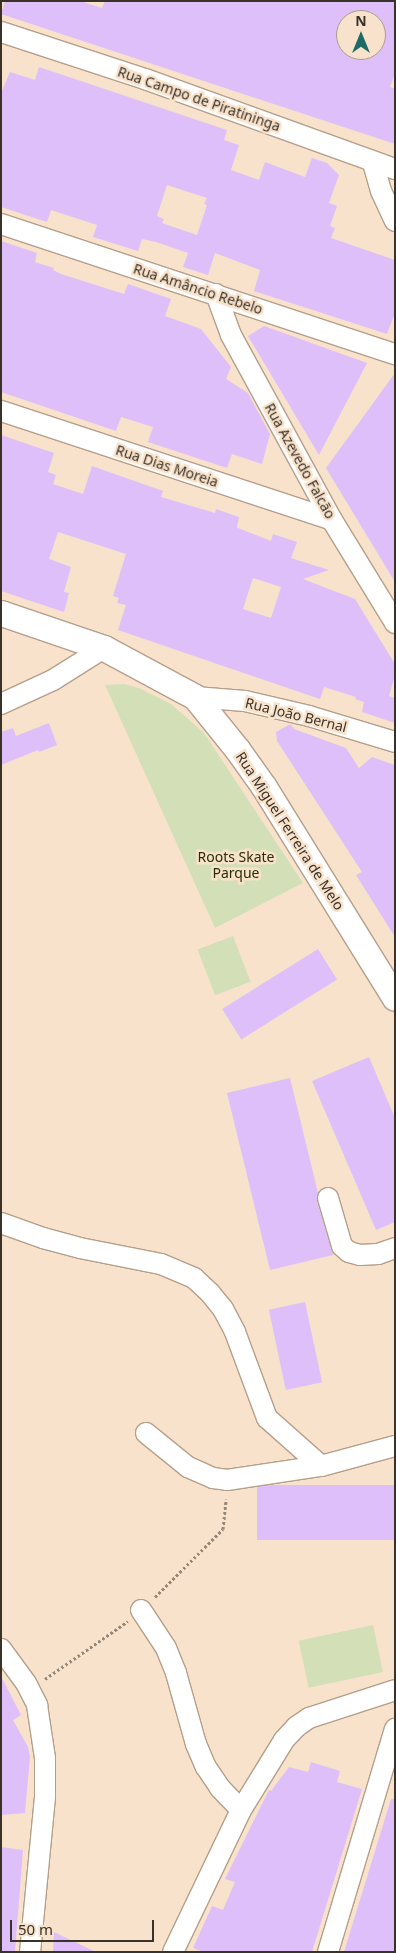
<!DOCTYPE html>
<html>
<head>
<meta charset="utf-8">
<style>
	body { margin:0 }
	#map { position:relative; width:396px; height:1953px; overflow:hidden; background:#f8e2cb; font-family:"Noto Sans",sans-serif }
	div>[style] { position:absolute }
	.green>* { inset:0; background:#d3dfb7; transform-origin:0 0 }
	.building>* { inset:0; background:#dfbff9; transform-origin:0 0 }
	.path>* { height:3px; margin-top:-1.5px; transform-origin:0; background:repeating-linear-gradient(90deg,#968878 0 2.5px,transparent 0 5px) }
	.roads { filter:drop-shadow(1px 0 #b59f8a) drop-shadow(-1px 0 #b59f8a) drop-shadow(0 1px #b59f8a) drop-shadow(0 -1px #b59f8a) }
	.minor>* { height:20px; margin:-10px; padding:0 10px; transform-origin:10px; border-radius:10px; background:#fff }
	.major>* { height:25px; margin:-12.5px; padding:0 12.5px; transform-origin:12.5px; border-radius:12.5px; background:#fff }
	span { translate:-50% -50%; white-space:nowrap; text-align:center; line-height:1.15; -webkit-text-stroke:5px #f8e2cb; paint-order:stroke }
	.street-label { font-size:14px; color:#3a3229 }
	.park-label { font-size:14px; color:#263000 }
	.frame { position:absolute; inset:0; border:2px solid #3a3229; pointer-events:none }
	.north { position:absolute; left:336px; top:10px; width:50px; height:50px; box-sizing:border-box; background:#f8e2cb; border:1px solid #ac9c8a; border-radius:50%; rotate:0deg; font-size:14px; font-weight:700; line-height:20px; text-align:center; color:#3a3229 }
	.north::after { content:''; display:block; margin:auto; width:18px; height:22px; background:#1e6a66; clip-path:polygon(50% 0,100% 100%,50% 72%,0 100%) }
	.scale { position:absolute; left:10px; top:1920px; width:144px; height:22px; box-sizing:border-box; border:2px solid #3a3229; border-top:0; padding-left:6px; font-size:15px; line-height:18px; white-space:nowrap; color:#3a3229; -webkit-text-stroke:4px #f8e2cb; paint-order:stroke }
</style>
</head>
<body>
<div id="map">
	<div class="green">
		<div style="clip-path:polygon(125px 684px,141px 689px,171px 704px,204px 733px,303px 883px,215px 928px,105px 685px)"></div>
		<div style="left:233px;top:936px;width:49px;height:38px;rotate:69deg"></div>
		<div style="left:373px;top:1625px;width:48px;height:76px;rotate:78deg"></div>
	</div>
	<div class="building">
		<div style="clip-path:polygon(evenodd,5px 1px,80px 1px,102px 8px,105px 1px,395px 1px,395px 74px,390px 87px,395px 89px,395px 144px,1px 14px,5px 1px,346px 20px,376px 20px,376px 50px,346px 50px,346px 20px)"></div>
		<div style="clip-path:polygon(evenodd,39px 67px,227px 130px,224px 140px,239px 145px,231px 170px,259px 180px,265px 162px,305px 177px,312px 158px,327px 163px,339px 175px,329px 203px,337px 206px,330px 226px,335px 228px,331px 238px,395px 260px,395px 313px,387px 334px,254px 291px,260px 270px,215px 253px,208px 275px,183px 267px,188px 253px,156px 242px,142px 239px,138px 251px,93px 237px,97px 225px,51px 210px,47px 222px,1px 207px,1px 93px,10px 72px,35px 80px,39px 67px,167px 185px,207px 198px,204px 204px,207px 205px,197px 235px,162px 223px,164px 219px,157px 216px,167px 185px)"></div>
		<div style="clip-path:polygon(1px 241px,37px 253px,35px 262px,54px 268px,53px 270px,61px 274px,124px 294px,128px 284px,171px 299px,165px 316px,201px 329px,231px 367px,226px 379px,248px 393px,270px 434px,262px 464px,232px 454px,227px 468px,148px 442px,153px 427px,121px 417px,116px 431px,1px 392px)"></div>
		<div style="clip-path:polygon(264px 326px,367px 363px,319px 455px,248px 336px)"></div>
		<div style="clip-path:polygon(395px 373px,395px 582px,326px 468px)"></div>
		<div style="clip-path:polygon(evenodd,1px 435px,54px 453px,48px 472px,56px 475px,53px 484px,83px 494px,92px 466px,163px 491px,161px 497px,215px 513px,216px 509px,239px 517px,237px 527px,238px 528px,271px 541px,273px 534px,297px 542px,291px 558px,329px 570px,303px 579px,355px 599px,395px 664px,395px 675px,389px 696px,395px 698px,395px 723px,362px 712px,364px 702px,355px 699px,356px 697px,324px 687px,320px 699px,118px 630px,126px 605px,117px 603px,119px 598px,113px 596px,126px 554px,58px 532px,49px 559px,71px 567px,64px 592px,69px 593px,64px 612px,1px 591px,1px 435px,253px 578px,281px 587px,271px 618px,243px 609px,253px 578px)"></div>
		<div style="clip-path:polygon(49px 723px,57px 745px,39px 752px,38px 750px,1px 765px,1px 732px,13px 728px,16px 736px)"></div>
		<div style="clip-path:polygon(290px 724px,294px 729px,346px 748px,359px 768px,372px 757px,395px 765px,395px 937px,356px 875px,362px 872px,277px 741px,276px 732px)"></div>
		<div style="left:318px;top:949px;width:36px;height:113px;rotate:58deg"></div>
		<div style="clip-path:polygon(369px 1057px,395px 1118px,395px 1222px,376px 1230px,312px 1081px)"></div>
		<div style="clip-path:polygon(290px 1078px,318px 1193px,317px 1201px,333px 1255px,270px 1270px,227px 1093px)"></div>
		<div style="left:305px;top:1302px;width:82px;height:37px;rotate:78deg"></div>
		<div style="left:395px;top:1485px;width:55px;height:138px;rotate:90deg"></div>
		<div style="clip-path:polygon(1px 1676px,21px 1715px,13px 1720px,28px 1747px,30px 1757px,25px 1813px,1px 1815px)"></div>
		<div style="clip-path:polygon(311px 1762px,340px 1771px,337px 1782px,362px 1789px,312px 1952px,204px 1952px,193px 1948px,212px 1906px,223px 1910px,235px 1882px,225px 1879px,269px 1790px,271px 1791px,289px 1767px,308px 1772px)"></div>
		<div style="clip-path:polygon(391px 1799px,395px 1799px,395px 1952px,344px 1952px)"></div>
		<div style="clip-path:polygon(1px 1847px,23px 1850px,15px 1952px,1px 1952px)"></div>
		<div style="clip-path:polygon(54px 1932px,96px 1952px,53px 1952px)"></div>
	</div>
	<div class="path">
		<div style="left:155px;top:1597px;width:96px;rotate:-45deg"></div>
		<div style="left:223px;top:1529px;width:30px;rotate:-84deg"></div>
		<div style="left:45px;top:1679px;width:101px;rotate:-34.9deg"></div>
	</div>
	<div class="roads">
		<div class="minor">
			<div style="left:1px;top:32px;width:151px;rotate:18.1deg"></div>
			<div style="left:145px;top:79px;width:266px;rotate:19.8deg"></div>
			<div style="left:373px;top:163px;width:29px;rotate:74deg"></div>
			<div style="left:381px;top:191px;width:33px;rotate:65deg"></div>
			<div style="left:1px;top:224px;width:415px;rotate:18.3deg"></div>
			<div style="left:216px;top:294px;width:44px;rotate:69.9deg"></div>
			<div style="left:231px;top:335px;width:211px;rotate:61.4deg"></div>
			<div style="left:332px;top:520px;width:121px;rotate:58.5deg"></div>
			<div style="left:1px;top:411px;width:348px;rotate:18.2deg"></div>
			<div style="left:195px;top:697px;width:50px;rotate:4.6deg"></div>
			<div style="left:245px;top:701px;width:66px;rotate:13.2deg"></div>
			<div style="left:309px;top:716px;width:90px;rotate:16.8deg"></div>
			<div style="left:1px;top:704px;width:57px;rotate:-24.8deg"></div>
			<div style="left:53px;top:680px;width:60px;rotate:-32.1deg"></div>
			<div style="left:328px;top:1198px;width:50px;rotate:73.7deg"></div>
			<div style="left:342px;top:1246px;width:9px;rotate:41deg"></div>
			<div style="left:349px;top:1252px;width:11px;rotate:15deg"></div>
			<div style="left:360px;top:1255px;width:18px;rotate:-3deg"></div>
			<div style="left:378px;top:1254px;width:18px;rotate:-19deg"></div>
			<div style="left:1px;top:1223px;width:45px;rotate:19.7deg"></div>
			<div style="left:43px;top:1238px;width:38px;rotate:15deg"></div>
			<div style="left:80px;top:1248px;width:83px;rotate:11.2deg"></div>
			<div style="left:161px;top:1264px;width:36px;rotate:23deg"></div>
			<div style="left:194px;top:1278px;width:22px;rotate:43deg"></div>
			<div style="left:210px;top:1293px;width:21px;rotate:51deg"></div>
			<div style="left:223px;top:1309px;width:26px;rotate:62deg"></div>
			<div style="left:235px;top:1332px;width:92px;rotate:69.6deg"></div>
			<div style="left:267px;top:1418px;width:72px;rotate:41.6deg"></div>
			<div style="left:146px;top:1433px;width:54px;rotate:39deg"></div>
			<div style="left:188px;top:1467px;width:27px;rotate:24deg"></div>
			<div style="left:213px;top:1478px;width:14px;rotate:8deg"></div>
			<div style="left:227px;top:1480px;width:95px;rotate:-8.5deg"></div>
			<div style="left:321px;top:1466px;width:77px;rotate:-15.1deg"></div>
			<div style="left:141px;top:1610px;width:45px;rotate:56.7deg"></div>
			<div style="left:166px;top:1648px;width:27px;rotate:68deg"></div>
			<div style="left:176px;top:1673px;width:74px;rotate:74.3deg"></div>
			<div style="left:196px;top:1744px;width:25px;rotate:67deg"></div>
			<div style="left:206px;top:1767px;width:25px;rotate:56deg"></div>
			<div style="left:220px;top:1788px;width:30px;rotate:46deg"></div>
			<div style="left:1px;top:1649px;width:42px;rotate:53.7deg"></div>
			<div style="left:26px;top:1683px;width:25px;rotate:63deg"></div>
			<div style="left:37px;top:1705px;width:54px;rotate:81.4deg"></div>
			<div style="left:45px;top:1758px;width:39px;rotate:90deg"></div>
			<div style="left:45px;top:1797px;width:156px;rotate:95.5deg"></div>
			<div style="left:173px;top:1952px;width:157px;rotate:-64.4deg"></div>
			<div style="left:241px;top:1810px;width:82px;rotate:-58.4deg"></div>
			<div style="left:284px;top:1740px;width:18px;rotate:-47deg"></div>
			<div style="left:296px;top:1727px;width:16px;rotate:-35deg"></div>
			<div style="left:309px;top:1718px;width:90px;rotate:-18deg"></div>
			<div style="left:328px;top:1952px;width:233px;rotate:-73.3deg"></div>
		</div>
		<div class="major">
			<div style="left:1px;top:613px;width:109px;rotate:18.8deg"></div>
			<div style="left:104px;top:648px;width:103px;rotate:28.3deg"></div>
			<div style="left:195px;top:697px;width:67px;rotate:51.1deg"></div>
			<div style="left:237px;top:749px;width:47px;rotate:54.6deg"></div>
			<div style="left:264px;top:787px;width:248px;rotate:58.2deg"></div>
		</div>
	</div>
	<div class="street-label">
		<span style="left:199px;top:99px;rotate:19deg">Rua Campo de Piratininga</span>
		<span style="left:198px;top:289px;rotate:18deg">Rua Amâncio Rebelo</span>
		<span style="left:300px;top:461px;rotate:61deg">Rua Azevedo Falcão</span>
		<span style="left:167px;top:466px;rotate:18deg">Rua Dias Moreia</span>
		<span style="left:296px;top:715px;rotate:14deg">Rua João Bernal</span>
		<span style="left:290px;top:831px;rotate:57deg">Rua Miguel Ferreira de Melo</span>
	</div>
	<div class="park-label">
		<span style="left:236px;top:865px">Roots Skate<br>Parque</span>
	</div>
	<div class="frame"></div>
	<div class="north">N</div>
	<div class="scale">50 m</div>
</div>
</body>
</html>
